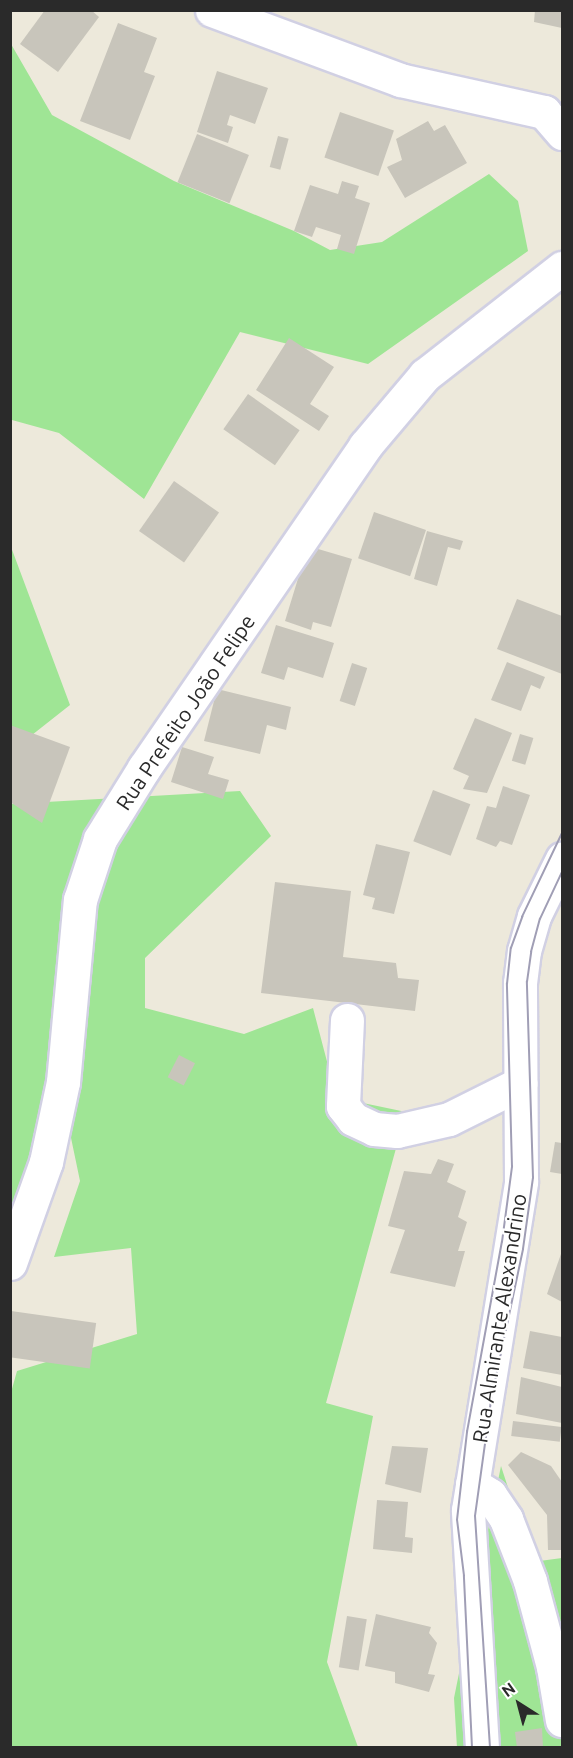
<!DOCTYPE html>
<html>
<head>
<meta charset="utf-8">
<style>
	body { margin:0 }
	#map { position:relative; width:573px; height:1758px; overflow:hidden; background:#ede9db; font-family:Ubuntu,sans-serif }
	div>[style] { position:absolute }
	.green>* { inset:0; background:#9fe595 }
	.building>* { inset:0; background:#c8c5bb; transform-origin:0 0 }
	.roads { filter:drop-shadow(2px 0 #d1d0e3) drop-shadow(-2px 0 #d1d0e3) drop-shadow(0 2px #d1d0e3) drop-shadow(0 -2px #d1d0e3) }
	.minor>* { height:33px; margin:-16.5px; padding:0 16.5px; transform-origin:16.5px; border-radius:16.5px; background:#fff }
	.tram>* { height:1.5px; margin:-0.75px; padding:0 0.75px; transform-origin:0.75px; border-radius:0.75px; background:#a09eb5 }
	span { translate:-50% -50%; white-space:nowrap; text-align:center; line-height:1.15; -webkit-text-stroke:4.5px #fff; paint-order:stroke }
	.street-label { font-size:21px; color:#2a2a2a }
	.frame { position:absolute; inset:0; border:12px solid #2a2a2a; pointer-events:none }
	.north { position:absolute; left:489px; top:1674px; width:60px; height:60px; -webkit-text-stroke:4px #fff; paint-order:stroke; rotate:324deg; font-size:16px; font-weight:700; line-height:24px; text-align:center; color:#2a2a2a }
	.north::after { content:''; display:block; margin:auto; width:21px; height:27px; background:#2a2a2a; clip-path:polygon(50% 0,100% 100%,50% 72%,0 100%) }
</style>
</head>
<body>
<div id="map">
	<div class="green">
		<div style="clip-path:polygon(11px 44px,52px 115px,174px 181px,294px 231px,330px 250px,382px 242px,489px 174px,518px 201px,528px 251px,368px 364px,240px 332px,144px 499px,59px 433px,12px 420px,11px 424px)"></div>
		<div style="clip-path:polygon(11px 547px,70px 705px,18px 746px,11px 769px)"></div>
		<div style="clip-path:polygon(240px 791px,271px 836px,145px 958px,145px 1008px,244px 1034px,313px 1008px,330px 1073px,363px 1103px,406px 1112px,326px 1403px,373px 1416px,327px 1662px,358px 1747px,11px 1747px,10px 1396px,17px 1371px,137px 1334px,131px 1248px,54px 1257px,80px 1181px,60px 1085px,11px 1233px,11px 804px)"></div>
		<div style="clip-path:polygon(501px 1466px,532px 1562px,562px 1558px,562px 1747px,457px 1748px,454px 1698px)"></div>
	</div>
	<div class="building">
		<div style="clip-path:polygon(45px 10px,91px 10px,99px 17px,58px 72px,20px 44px)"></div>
		<div style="clip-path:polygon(535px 10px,562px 10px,562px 28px,534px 22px)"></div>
		<div style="clip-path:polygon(118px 23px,157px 38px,144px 72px,155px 76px,130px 140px,80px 121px)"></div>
		<div style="clip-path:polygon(217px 71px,268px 88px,255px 124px,230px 115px,227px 125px,233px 127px,228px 143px,197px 132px)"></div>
		<div style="left:340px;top:112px;width:57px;height:48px;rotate:19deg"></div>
		<div style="clip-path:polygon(428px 121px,434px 131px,445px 125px,467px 163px,405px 198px,387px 167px,402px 160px,396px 139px)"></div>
		<div style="left:197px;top:134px;width:56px;height:52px;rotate:22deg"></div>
		<div style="left:278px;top:136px;width:11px;height:32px;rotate:15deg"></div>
		<div style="clip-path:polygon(342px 181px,359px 186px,355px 198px,370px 203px,354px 254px,337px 249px,341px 235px,316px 227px,312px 237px,294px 231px,310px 185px,338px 194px)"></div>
		<div style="clip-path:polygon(289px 338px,334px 367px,310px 404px,329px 416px,319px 431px,256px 390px)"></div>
		<div style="left:248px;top:394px;width:63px;height:43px;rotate:35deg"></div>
		<div style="left:174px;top:481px;width:55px;height:61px;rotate:35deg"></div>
		<div style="left:374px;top:512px;width:55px;height:49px;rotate:19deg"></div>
		<div style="clip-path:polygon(427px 531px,463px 541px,460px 550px,448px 547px,437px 586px,414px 579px)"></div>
		<div style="clip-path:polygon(308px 546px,352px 559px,331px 627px,313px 622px,311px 630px,285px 621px)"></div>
		<div style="clip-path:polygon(517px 599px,562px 616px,562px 674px,497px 649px)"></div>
		<div style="clip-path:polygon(276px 625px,334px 643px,323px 678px,288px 667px,284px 680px,261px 673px)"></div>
		<div style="clip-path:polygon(507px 662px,545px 677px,540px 689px,531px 685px,521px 711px,491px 700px)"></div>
		<div style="left:352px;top:663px;width:16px;height:40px;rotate:18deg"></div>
		<div style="clip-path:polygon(217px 689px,291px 707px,286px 730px,267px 725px,260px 754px,204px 741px)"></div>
		<div style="clip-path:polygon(475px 718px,512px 733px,487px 793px,463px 789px,469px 776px,453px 769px)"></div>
		<div style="clip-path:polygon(10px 725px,70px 747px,42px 823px,10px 802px)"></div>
		<div style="left:520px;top:734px;width:14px;height:28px;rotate:17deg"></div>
		<div style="clip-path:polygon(182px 747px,214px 757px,208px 774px,229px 780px,223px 799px,171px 782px)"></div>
		<div style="clip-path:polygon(503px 786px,530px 795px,512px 845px,500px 841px,496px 847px,476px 839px,487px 806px,496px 808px)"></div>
		<div style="left:433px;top:790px;width:40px;height:55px;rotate:21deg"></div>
		<div style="clip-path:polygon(376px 844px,410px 852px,394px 914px,372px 909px,375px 898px,363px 895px)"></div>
		<div style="clip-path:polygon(275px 882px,351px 891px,343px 957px,396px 963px,398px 978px,419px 980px,415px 1011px,261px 993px)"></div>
		<div style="left:179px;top:1055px;width:18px;height:25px;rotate:27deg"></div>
		<div style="clip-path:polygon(555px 1142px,562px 1143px,562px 1174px,550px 1172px)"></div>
		<div style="clip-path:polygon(438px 1159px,454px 1164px,447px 1182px,466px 1191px,458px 1217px,467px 1222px,458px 1251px,465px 1251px,455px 1287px,390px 1273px,405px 1230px,388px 1226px,404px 1171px,431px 1174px)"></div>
		<div style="clip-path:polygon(562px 1251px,562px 1302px,547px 1294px)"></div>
		<div style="left:11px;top:1311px;width:86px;height:46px;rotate:8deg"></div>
		<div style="clip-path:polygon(530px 1331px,562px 1337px,562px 1375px,523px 1368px)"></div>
		<div style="clip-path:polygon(521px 1377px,562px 1387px,562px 1423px,516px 1414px)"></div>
		<div style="left:513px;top:1421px;width:49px;height:15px;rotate:7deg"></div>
		<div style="clip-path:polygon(392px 1446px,428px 1448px,421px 1493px,385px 1484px)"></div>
		<div style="clip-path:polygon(521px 1452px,551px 1466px,562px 1482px,562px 1550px,548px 1550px,547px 1515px,508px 1465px)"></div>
		<div style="clip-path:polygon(377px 1500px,408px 1502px,405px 1537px,413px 1538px,412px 1553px,373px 1549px)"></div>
		<div style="clip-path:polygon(376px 1614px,431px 1627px,429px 1633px,437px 1643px,428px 1674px,435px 1675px,429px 1692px,395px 1683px,395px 1672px,365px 1666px)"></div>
		<div style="left:347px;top:1616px;width:20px;height:52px;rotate:9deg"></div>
		<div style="clip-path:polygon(542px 1728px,543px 1748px,517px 1748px,515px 1732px)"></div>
	</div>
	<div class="roads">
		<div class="minor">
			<div style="left:212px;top:10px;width:201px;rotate:20.4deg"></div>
			<div style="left:400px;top:80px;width:148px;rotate:12.5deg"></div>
			<div style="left:544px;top:112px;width:28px;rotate:49deg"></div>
			<div style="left:347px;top:1020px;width:86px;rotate:92.7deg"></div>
			<div style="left:343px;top:1106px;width:16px;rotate:52deg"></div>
			<div style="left:353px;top:1119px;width:23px;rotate:25deg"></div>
			<div style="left:374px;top:1129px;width:23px;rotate:5deg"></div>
			<div style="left:397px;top:1131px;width:53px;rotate:-13deg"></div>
			<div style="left:449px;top:1119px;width:80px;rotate:-26.6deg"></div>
			<div style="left:10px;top:1263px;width:107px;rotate:-70.4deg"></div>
			<div style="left:46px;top:1162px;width:82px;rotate:-78deg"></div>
			<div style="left:63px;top:1082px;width:183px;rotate:-84.7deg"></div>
			<div style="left:80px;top:900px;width:64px;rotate:-71.8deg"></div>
			<div style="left:100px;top:839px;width:84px;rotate:-58.2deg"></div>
			<div style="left:144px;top:768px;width:391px;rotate:-55.5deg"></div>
			<div style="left:365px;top:446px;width:93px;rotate:-49.8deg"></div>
			<div style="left:425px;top:375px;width:174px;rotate:-38deg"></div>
			<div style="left:472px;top:1484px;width:21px;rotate:31deg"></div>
			<div style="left:490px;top:1495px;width:29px;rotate:56deg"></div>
			<div style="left:506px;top:1519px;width:66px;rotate:68.8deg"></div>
			<div style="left:530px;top:1581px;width:89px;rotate:75deg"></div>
			<div style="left:553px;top:1667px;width:54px;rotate:80.4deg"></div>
			<div style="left:482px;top:1748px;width:238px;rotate:-93.4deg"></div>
			<div style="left:468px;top:1510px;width:333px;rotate:-80.8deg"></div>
			<div style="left:521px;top:1181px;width:198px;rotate:-90.3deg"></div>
			<div style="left:520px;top:983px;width:32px;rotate:-83deg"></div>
			<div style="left:524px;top:951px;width:36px;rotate:-74deg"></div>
			<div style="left:534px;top:916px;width:64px;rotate:-63.8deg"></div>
		</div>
	</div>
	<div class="tram">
		<div style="left:472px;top:1748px;width:172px;rotate:-92.7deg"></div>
		<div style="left:464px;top:1576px;width:56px;rotate:-97.1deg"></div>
		<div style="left:457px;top:1520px;width:89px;rotate:-83.5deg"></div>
		<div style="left:467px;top:1432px;width:193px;rotate:-79.6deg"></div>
		<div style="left:502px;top:1242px;width:76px;rotate:-82.4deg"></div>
		<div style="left:512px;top:1167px;width:183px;rotate:-91.6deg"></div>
		<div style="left:507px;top:984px;width:36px;rotate:-84deg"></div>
		<div style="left:511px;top:948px;width:33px;rotate:-70deg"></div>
		<div style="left:522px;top:917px;width:93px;rotate:-64.5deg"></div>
		<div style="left:490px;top:1748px;width:232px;rotate:-93.7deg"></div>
		<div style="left:475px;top:1516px;width:117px;rotate:-82.1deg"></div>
		<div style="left:491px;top:1400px;width:154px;rotate:-78deg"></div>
		<div style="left:523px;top:1249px;width:72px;rotate:-82deg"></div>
		<div style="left:533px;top:1178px;width:196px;rotate:-91.8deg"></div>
		<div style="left:527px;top:982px;width:30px;rotate:-82deg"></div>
		<div style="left:531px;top:952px;width:34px;rotate:-75deg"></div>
		<div style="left:540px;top:919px;width:52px;rotate:-64.9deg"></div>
	</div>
	<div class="street-label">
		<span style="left:185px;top:712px;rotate:-56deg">Rua Prefeito João Felipe</span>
		<span style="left:499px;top:1318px;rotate:-81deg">Rua Almirante Alexandrino</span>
	</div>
	<div class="frame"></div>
	<div class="north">N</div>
</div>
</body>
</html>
